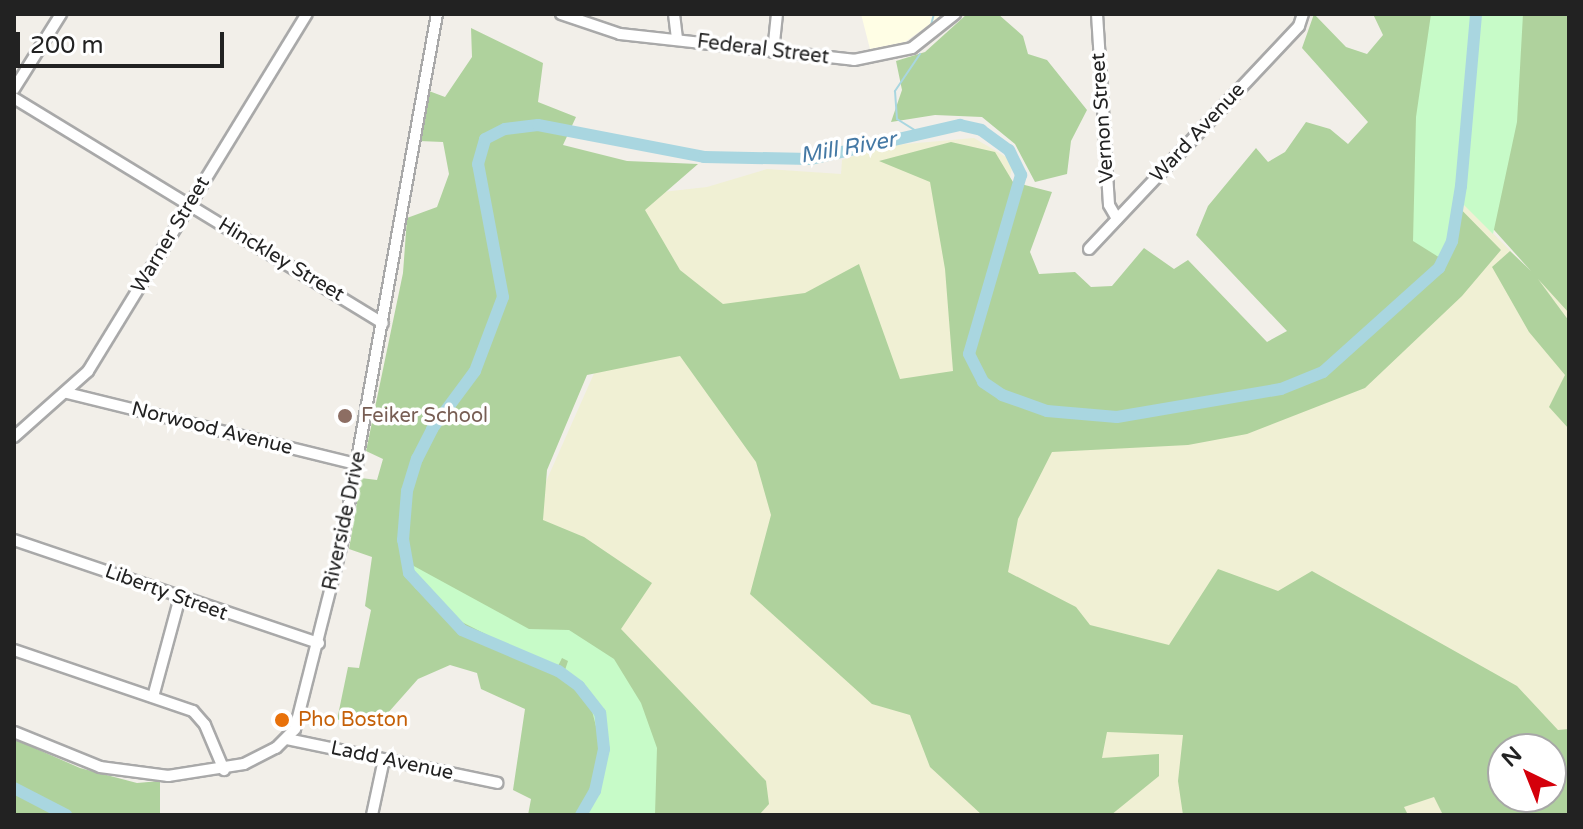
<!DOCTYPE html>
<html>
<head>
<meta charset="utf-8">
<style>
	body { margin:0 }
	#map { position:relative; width:1583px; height:829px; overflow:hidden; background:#f2efe9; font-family:"Varela Round",sans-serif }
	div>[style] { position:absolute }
	.education>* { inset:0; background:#fffee5 }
	.farmland>* { inset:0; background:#f0f0d4 }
	.forest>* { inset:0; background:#afd29d }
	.park>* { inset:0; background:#c7fbc8 }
	.stream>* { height:2px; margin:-1px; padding:0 1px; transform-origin:1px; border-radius:1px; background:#a9d6e0 }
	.river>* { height:12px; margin:-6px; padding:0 6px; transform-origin:6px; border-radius:6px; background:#a9d6e0 }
	.roads { filter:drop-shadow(2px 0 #a9a9a9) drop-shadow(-2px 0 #a9a9a9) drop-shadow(0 2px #a9a9a9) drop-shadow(0 -2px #a9a9a9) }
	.minor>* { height:10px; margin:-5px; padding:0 5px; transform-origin:5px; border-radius:5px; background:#fff }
	.dots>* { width:22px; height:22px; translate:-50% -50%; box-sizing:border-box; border:4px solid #fff; border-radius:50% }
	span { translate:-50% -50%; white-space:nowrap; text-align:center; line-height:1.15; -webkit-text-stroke:7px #fff; paint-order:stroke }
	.street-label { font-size:20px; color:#222 }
	.education-label { font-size:20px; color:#785e54 }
	.left { translate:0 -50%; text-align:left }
	.food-label { font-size:20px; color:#c56008 }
	.water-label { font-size:22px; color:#4579a5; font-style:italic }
	.frame { position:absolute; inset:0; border:16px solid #222; pointer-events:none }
	.north { position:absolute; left:1487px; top:733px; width:80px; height:80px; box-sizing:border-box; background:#fff; border:2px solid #a7a7a7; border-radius:50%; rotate:317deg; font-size:22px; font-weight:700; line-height:32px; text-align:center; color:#222 }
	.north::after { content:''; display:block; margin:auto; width:28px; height:36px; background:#d4000b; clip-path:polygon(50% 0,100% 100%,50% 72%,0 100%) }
	.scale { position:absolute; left:16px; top:32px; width:208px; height:36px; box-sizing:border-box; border:4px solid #222; border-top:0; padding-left:10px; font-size:24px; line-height:28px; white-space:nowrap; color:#222; -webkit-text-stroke:6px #fff; paint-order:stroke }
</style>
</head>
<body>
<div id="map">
	<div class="education">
		<div style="clip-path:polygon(861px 14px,944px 14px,905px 42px,870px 49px)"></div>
	</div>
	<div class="farmland">
		<div style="clip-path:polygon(evenodd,974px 138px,1006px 157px,1012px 167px,996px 253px,1168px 408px,1453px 238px,1457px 197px,1565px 306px,1569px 312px,1569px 815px,655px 815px,533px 630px,540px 495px,596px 369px,627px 196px,707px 187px,767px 169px,841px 174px,842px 160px,883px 146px,974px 138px,1503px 749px,1551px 749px,1551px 797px,1503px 797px,1503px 749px)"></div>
	</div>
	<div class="forest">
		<div style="clip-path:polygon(967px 14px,998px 14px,1023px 36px,1028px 54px,1047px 60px,1087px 110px,1071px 141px,1067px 174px,1035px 182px,1015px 144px,982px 117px,935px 115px,891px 122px,902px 90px,896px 61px,925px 52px)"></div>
		<div style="clip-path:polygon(evenodd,1314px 14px,1346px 47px,1367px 54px,1383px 35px,1373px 14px,1457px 14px,1440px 188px,1501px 250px,1462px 296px,1365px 388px,1247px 434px,1188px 445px,1052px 452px,1018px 519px,1008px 572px,1076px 607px,1090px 625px,1169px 645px,1218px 569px,1278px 591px,1312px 571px,1517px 686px,1558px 730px,1569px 729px,1569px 815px,1443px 815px,1434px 797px,1404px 807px,1408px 815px,1183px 815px,1178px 781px,1183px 735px,1107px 732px,1102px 758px,1159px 754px,1159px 776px,1111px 815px,982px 815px,930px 767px,910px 715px,872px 704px,750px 594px,771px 515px,756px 462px,680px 356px,587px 375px,547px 470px,543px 520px,584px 537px,652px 583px,621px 629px,766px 781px,769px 804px,759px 815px,528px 815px,531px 799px,513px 790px,525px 709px,481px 689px,477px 673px,450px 665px,418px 679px,387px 714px,337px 720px,348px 667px,359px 668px,371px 610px,365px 606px,372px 557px,349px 549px,361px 478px,377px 480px,383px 459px,366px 451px,403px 273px,407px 218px,437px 207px,449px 174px,443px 142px,419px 141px,429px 91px,445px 97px,472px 57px,471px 28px,543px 63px,538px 102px,576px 117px,563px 145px,627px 161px,698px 164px,645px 210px,680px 270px,723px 304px,805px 293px,859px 264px,900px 379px,953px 371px,945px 269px,930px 182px,879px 161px,951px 142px,995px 152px,1013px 182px,1052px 192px,1030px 252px,1039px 274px,1075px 272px,1091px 287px,1112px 286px,1144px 248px,1174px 269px,1188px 260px,1267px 342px,1287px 331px,1196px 235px,1208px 206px,1256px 148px,1268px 162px,1285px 152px,1306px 122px,1330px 129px,1348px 144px,1368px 122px,1302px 48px,1314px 14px,1503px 749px,1551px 749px,1551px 797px,1503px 797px,1503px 749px)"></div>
		<div style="clip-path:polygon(1481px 14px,1569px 14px,1569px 313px,1538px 279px,1569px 321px,1569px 429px,1549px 407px,1565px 375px,1529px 332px,1492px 267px,1510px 251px,1531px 271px,1477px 211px)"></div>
		<div style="clip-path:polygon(14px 739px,80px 768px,137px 783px,160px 781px,160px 813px,166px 815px,14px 815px)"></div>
	</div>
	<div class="park">
		<div style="clip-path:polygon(1431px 14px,1523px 14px,1517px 122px,1493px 234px,1457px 198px,1445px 261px,1413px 241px,1416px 117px)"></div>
		<div style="clip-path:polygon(401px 559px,529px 629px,569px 630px,614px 659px,641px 703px,657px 748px,655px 815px,577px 815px,596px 787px,602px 750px,588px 695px,564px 673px,568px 661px,562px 658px,556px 670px,452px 617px,415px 588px)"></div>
	</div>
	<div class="stream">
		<div style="left:931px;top:25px;width:11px;rotate:-75deg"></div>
		<div style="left:920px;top:54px;width:45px;rotate:124deg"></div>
		<div style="left:895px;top:91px;width:28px;rotate:86deg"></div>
		<div style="left:897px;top:119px;width:28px;rotate:32deg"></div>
	</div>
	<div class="river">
		<div style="left:14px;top:788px;width:59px;rotate:27.4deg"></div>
		<div style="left:581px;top:815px;width:28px;rotate:-60deg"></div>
		<div style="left:595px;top:791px;width:43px;rotate:-77.9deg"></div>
		<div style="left:604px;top:749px;width:36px;rotate:-96deg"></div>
		<div style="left:600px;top:713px;width:34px;rotate:-128deg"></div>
		<div style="left:579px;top:686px;width:26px;rotate:-144deg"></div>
		<div style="left:558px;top:671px;width:104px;rotate:-156.9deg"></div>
		<div style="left:462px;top:630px;width:78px;rotate:-132.9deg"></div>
		<div style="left:409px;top:573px;width:34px;rotate:-100deg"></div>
		<div style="left:403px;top:540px;width:49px;rotate:-85.3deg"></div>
		<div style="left:407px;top:491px;width:34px;rotate:-73deg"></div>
		<div style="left:417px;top:459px;width:34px;rotate:-63deg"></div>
		<div style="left:432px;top:429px;width:72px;rotate:-53.4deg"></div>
		<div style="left:475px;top:371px;width:79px;rotate:-69.3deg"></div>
		<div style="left:503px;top:297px;width:135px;rotate:-100.6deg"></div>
		<div style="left:478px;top:164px;width:26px;rotate:-74deg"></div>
		<div style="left:485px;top:139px;width:22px;rotate:-27deg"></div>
		<div style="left:505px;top:129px;width:33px;rotate:-7deg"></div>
		<div style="left:538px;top:125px;width:169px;rotate:10.9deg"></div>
		<div style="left:704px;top:157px;width:107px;rotate:1.1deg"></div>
		<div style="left:811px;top:159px;width:153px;rotate:-12.9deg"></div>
		<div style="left:960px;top:125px;width:22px;rotate:13deg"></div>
		<div style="left:981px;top:130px;width:34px;rotate:36deg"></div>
		<div style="left:1009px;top:150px;width:28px;rotate:64deg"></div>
		<div style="left:1021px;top:175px;width:186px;rotate:106.2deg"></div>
		<div style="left:969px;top:354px;width:31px;rotate:63deg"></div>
		<div style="left:983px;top:382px;width:23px;rotate:34deg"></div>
		<div style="left:1002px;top:395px;width:48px;rotate:19.6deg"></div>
		<div style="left:1047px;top:411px;width:70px;rotate:4.9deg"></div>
		<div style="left:1117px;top:417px;width:166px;rotate:-9.7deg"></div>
		<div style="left:1281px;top:389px;width:45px;rotate:-22deg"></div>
		<div style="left:1323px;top:372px;width:156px;rotate:-41.9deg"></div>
		<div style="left:1439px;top:268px;width:30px;rotate:-64deg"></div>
		<div style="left:1452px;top:241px;width:56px;rotate:-80.7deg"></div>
		<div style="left:1461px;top:186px;width:173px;rotate:-85deg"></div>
	</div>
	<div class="roads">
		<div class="minor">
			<div style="left:561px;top:14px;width:62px;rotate:18.7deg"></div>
			<div style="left:620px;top:34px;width:235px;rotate:6.3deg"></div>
			<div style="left:854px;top:60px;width:59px;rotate:-11.7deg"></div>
			<div style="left:912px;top:48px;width:55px;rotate:-38.3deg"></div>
			<div style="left:674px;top:14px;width:26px;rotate:83deg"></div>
			<div style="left:1097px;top:14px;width:191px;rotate:86.4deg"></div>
			<div style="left:1109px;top:205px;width:16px;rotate:60deg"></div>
			<div style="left:773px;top:52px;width:38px;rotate:-84deg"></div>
			<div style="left:14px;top:89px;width:89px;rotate:-57.9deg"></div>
			<div style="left:14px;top:98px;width:432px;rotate:31.4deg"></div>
			<div style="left:1089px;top:249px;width:306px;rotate:-46.7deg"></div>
			<div style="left:1299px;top:26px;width:13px;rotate:-72deg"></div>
			<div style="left:67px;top:393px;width:299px;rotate:13.8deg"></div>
			<div style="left:14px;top:437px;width:99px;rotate:-41.7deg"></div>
			<div style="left:88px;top:371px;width:419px;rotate:-58.5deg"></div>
			<div style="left:14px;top:540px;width:322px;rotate:18.7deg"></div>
			<div style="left:14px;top:650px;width:189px;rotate:18.8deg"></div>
			<div style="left:193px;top:711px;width:18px;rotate:49deg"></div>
			<div style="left:205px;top:725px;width:49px;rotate:67.1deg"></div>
			<div style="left:153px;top:697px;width:104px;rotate:-74.9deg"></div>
			<div style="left:14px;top:732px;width:93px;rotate:22.1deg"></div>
			<div style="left:100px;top:767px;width:69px;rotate:7.5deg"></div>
			<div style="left:168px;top:776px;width:77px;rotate:-9deg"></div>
			<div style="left:244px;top:764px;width:36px;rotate:-27deg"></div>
			<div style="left:276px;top:748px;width:27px;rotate:-45deg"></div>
			<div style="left:295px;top:729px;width:192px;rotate:-75.8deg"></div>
			<div style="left:342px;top:543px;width:537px;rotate:-79.82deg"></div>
			<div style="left:287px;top:739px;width:215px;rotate:11.8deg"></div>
			<div style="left:372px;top:815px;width:57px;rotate:-77.9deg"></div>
		</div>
	</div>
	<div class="dots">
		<div style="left:345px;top:416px;background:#8d6e63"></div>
		<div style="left:282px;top:720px;background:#e8710a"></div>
	</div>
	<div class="street-label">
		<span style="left:763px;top:50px;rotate:7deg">Federal Street</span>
		<span style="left:1103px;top:118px;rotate:-94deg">Vernon Street</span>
		<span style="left:1198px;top:133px;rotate:-47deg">Ward Avenue</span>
		<span style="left:171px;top:235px;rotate:-59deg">Warner Street</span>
		<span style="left:281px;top:260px;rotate:31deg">Hinckley Street</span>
		<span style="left:212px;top:429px;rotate:14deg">Norwood Avenue</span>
		<span style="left:345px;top:521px;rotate:-78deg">Riverside Drive</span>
		<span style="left:166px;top:593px;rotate:20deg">Liberty Street</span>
		<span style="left:392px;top:761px;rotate:12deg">Ladd Avenue</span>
	</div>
	<div class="education-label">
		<span class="left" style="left:361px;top:416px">Feiker School</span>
	</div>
	<div class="food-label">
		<span class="left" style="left:298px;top:720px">Pho Boston</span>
	</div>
	<div class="water-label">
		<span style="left:848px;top:148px;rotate:-10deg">Mill River</span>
	</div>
	<div class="frame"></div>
	<div class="north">N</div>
	<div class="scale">200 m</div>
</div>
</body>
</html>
